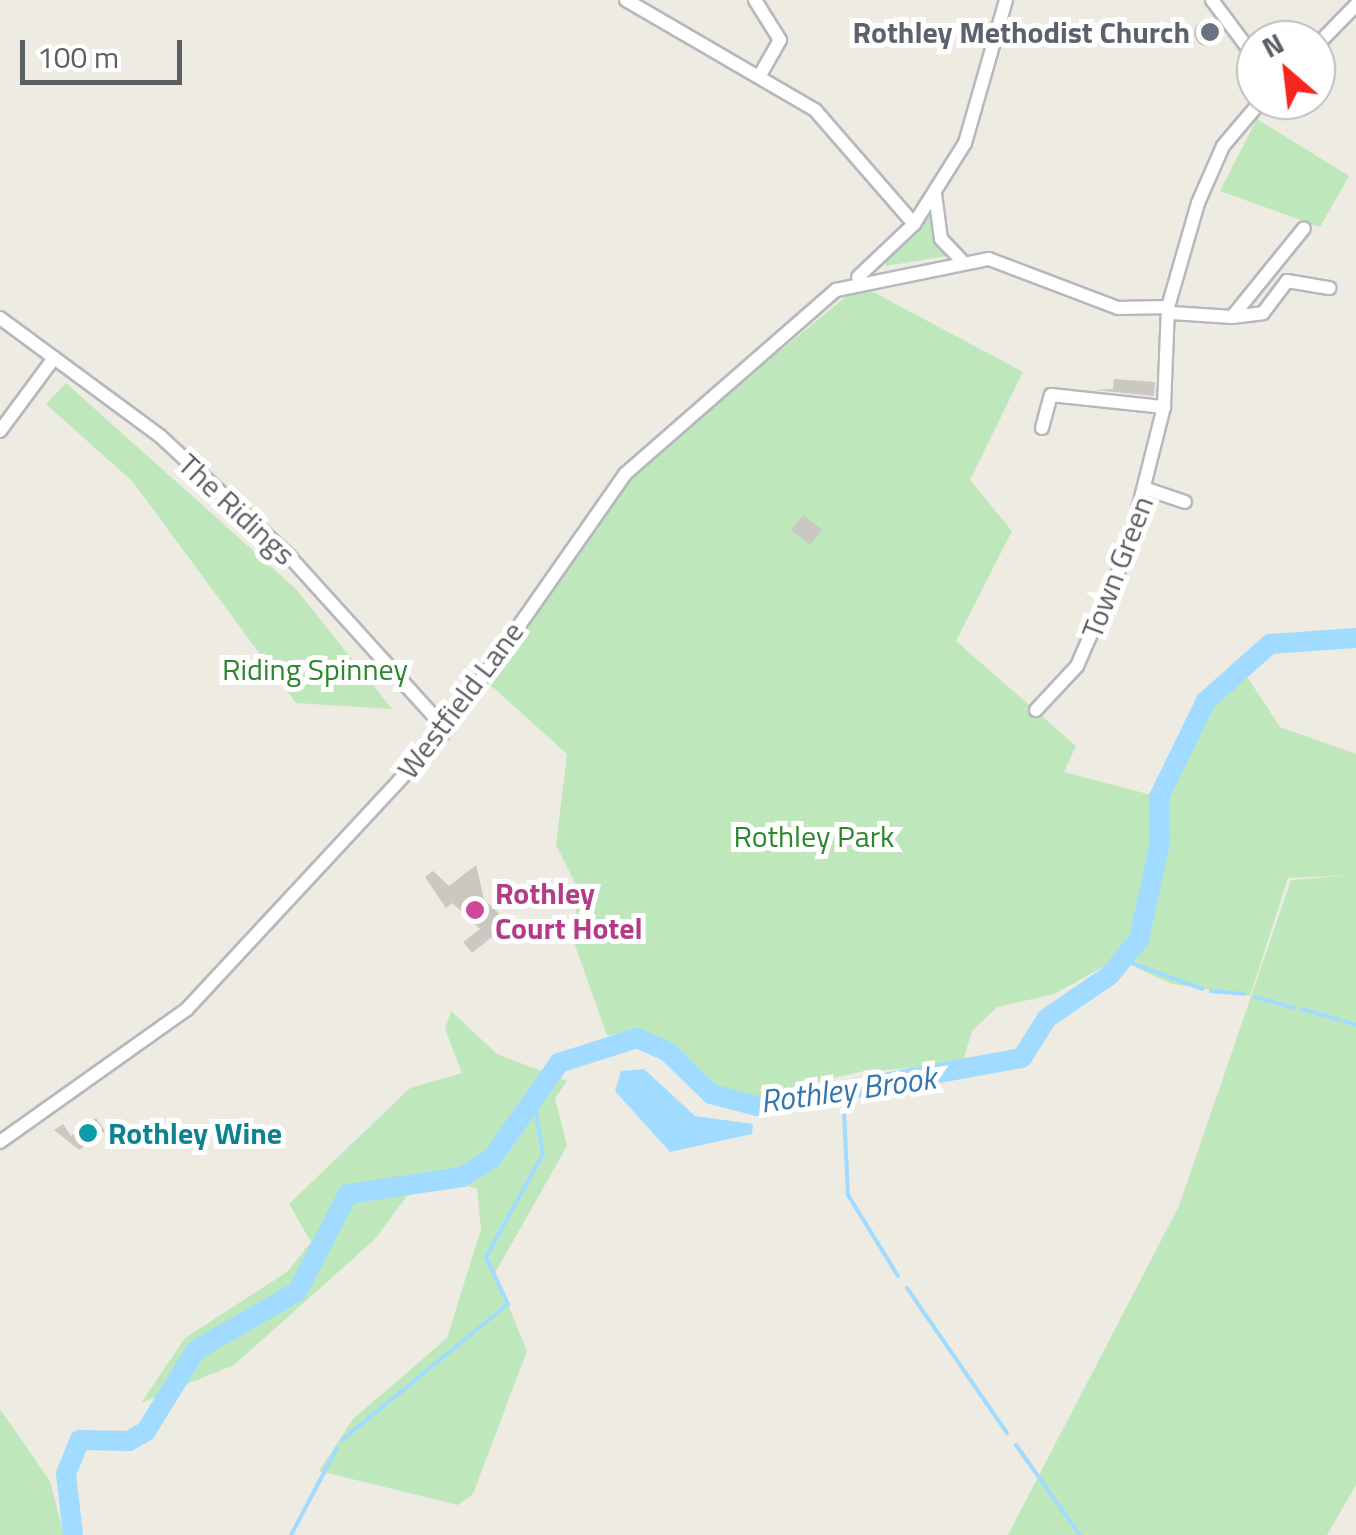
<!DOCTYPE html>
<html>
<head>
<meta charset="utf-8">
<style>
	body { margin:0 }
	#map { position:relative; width:1356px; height:1535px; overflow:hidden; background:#eeebe2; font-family:"Titillium Web",sans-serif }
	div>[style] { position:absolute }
	.green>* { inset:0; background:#bee8bc }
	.water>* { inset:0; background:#a1dbff }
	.stream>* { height:4px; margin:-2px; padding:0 2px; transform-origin:2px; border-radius:2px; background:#a1dbff }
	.river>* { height:20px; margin:-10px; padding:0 10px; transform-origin:10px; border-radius:10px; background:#a1dbff }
	.building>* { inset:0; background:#cbc7c1; transform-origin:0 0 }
	.round { border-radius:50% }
	.roads { filter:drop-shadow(2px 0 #b5b9bd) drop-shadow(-2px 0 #b5b9bd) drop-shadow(0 2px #b5b9bd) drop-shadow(0 -2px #b5b9bd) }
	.minor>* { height:12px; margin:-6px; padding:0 6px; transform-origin:6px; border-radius:6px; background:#fff }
	.dots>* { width:28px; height:28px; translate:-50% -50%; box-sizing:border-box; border:5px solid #fff; border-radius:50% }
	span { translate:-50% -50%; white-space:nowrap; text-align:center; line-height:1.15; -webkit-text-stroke:10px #fff; paint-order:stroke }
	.worship-label { font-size:30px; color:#5b616d; font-weight:700 }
	.right { translate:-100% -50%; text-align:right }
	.street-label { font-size:30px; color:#5a5f64 }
	.park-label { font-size:30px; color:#2e872e }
	.hotel-label { font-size:30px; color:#b23c85; font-weight:700 }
	.left { translate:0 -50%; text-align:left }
	.culture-label { font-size:30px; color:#0d838f; font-weight:700 }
	.water-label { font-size:32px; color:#3477b0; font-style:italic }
	.north { position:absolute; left:1236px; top:20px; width:100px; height:100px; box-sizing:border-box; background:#fff; border:2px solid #bdbfc1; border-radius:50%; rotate:332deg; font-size:28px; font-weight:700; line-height:40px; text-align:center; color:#5a5f64 }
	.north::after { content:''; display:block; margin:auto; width:35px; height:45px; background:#f7241f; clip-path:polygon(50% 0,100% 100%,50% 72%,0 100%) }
	.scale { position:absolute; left:20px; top:40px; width:162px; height:45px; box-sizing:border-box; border:5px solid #5a5f64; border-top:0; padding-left:12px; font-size:30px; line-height:35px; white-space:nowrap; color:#5a5f64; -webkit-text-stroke:8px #fff; paint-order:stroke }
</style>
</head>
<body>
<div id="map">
	<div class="green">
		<div style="clip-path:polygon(1257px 119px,1349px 176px,1320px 227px,1220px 191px)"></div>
		<div style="clip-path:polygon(931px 215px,948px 256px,886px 266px,884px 260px)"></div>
		<div style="clip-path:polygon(860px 285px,1023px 372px,970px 480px,1012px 531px,956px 641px,1076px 746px,1064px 772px,1159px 797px,1179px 745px,1240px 666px,1280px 727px,1356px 754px,1356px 1485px,1327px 1535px,1008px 1535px,1179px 1206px,1291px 880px,1350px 875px,1288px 878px,1250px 996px,1172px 984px,1118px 959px,1054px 994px,997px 1007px,972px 1031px,962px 1064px,859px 1072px,752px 1098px,713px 1086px,658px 1038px,607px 1035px,572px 937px,579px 891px,556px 845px,567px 754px,487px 682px,639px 467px)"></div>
		<div style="clip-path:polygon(66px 383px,296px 589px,392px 709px,296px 703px,133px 482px,46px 404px)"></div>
		<div style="clip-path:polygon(451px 1011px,497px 1054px,567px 1081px,555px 1098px,567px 1146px,495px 1273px,527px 1351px,473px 1494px,458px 1505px,319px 1471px,353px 1419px,447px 1338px,481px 1229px,477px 1189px,452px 1181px,407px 1196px,375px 1239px,234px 1365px,141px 1403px,185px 1338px,287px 1272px,311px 1242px,289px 1204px,410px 1088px,462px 1073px,445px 1029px)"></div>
		<div style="clip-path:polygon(0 1409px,50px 1481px,64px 1535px,0 1535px)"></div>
	</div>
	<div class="water">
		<div style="clip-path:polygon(644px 1069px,695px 1116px,753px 1124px,752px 1134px,670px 1152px,615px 1091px,621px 1071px)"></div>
	</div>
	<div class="stream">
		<div style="left:1126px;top:961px;width:81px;rotate:20.2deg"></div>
		<div style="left:1211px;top:991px;width:33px;rotate:5deg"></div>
		<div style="left:1255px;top:997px;width:41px;rotate:15.4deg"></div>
		<div style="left:1302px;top:1009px;width:40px;rotate:16deg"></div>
		<div style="left:1345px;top:1021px;width:12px;rotate:20deg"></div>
		<div style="left:843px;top:1090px;width:105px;rotate:87.3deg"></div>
		<div style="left:848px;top:1195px;width:95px;rotate:58.3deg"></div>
		<div style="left:907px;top:1288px;width:176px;rotate:55.4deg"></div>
		<div style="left:342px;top:1440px;width:215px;rotate:-39.3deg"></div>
		<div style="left:508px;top:1304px;width:52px;rotate:-115.1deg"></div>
		<div style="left:486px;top:1257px;width:118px;rotate:-61deg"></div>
		<div style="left:543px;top:1154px;width:61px;rotate:-99.5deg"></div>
		<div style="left:1016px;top:1445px;width:110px;rotate:54.6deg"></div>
		<div style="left:291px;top:1535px;width:98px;rotate:-62.1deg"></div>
	</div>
	<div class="river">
		<div style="left:73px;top:1535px;width:61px;rotate:-96.5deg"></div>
		<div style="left:66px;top:1474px;width:37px;rotate:-68deg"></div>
		<div style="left:80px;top:1440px;width:49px;rotate:1.2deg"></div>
		<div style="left:129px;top:1441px;width:20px;rotate:-30deg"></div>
		<div style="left:146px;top:1431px;width:95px;rotate:-58.3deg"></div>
		<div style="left:196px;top:1350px;width:116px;rotate:-29.9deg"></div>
		<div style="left:297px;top:1292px;width:110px;rotate:-62.5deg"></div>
		<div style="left:348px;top:1194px;width:115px;rotate:-8.5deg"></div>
		<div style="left:462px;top:1177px;width:36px;rotate:-32deg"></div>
		<div style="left:492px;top:1158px;width:116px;rotate:-54.8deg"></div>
		<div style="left:559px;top:1063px;width:82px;rotate:-17.8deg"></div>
		<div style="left:637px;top:1038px;width:34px;rotate:24deg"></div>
		<div style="left:668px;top:1052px;width:60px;rotate:44.3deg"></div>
		<div style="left:711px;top:1094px;width:48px;rotate:14.6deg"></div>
		<div style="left:757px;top:1106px;width:269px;rotate:-10.3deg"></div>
		<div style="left:1022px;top:1058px;width:47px;rotate:-58deg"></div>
		<div style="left:1047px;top:1018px;width:76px;rotate:-34.3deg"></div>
		<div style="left:1110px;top:975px;width:46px;rotate:-51.1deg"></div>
		<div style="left:1139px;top:939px;width:98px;rotate:-77.7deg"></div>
		<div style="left:1160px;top:843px;width:46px;rotate:-91.2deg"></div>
		<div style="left:1159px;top:797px;width:107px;rotate:-63.9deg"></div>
		<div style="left:1206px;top:701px;width:86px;rotate:-41.7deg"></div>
		<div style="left:1270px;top:644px;width:86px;rotate:-4deg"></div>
	</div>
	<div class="building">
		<div class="round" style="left:1194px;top:20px;width:26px;height:26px"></div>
		<div style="clip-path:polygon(1114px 379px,1155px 382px,1154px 396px,1095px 390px,1113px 389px)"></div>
		<div style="left:803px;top:515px;width:24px;height:19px;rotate:38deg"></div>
		<div style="clip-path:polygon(476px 865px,484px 899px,509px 923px,472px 953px,463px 942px,480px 929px,452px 903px,446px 908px,425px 877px,433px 871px,449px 886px)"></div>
		<div style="clip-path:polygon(96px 1118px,105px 1131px,79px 1150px,54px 1130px,63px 1124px,71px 1136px)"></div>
	</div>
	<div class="roads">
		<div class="minor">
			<div style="left:626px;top:0;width:219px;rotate:30.2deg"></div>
			<div style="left:815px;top:110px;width:151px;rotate:49deg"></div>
			<div style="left:755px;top:0;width:47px;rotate:58deg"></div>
			<div style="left:780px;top:40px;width:40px;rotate:119.7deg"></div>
			<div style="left:1212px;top:0;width:74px;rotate:53.3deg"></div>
			<div style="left:1316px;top:46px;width:57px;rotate:-45.7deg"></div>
			<div style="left:935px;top:194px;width:45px;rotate:82.4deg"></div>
			<div style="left:941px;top:239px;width:28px;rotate:46deg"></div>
			<div style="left:858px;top:277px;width:77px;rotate:-43.4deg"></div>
			<div style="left:914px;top:224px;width:96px;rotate:-57.8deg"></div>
			<div style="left:965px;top:143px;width:149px;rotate:-74deg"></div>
			<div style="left:1172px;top:313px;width:60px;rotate:3.8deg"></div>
			<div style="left:1232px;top:317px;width:114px;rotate:-51deg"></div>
			<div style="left:1232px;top:317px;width:31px;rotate:-7deg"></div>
			<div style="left:1263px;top:313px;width:40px;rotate:-53deg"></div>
			<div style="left:1287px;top:281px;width:43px;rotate:9.5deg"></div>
			<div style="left:0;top:318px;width:199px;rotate:36.4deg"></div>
			<div style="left:160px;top:436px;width:176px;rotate:42.9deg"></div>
			<div style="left:289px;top:556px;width:234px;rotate:47.9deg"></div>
			<div style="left:1042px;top:428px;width:34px;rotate:-75deg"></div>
			<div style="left:1051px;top:395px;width:114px;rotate:6.1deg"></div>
			<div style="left:0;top:431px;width:91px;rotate:-53.5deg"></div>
			<div style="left:1147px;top:489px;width:40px;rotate:18.9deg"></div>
			<div style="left:1036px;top:710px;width:60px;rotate:-47deg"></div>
			<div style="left:1077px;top:666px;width:128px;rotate:-66.4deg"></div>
			<div style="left:1128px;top:549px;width:146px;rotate:-75.8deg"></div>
			<div style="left:1164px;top:407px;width:100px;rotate:-87.7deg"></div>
			<div style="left:1168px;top:307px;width:108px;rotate:-73.9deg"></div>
			<div style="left:1198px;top:203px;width:62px;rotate:-66.3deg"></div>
			<div style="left:1223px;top:146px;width:60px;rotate:-49.7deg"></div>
			<div style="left:0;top:1142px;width:229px;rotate:-35.4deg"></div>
			<div style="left:187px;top:1009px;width:381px;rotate:-47.1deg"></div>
			<div style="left:446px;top:730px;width:312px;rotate:-55deg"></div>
			<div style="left:625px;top:474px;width:280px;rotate:-41.1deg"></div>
			<div style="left:836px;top:290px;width:156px;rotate:-11.5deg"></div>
			<div style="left:989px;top:259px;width:138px;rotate:20.8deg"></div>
			<div style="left:1118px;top:308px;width:50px;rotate:-1.1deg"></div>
		</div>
	</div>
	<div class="dots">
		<div style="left:1210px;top:32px;background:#6b7280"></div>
		<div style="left:475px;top:910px;background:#d1479c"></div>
		<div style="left:88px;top:1133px;background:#0f9aa8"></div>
	</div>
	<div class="worship-label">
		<span class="right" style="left:1190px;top:32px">Rothley Methodist Church</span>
	</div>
	<div class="street-label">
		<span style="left:237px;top:509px;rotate:43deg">The Ridings</span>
		<span style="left:1117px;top:567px;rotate:-69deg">Town Green</span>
		<span style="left:460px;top:700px;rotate:-53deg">Westfield Lane</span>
	</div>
	<div class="park-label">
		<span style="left:315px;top:669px">Riding Spinney</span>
		<span style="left:814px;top:836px">Rothley Park</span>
	</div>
	<div class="hotel-label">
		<span class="left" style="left:495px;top:910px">Rothley<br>Court Hotel</span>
	</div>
	<div class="culture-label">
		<span class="left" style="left:108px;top:1133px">Rothley Wine</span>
	</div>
	<div class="water-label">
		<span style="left:848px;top:1089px;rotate:-8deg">Rothley Brook</span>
	</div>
	<div class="north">N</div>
	<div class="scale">100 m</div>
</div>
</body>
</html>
